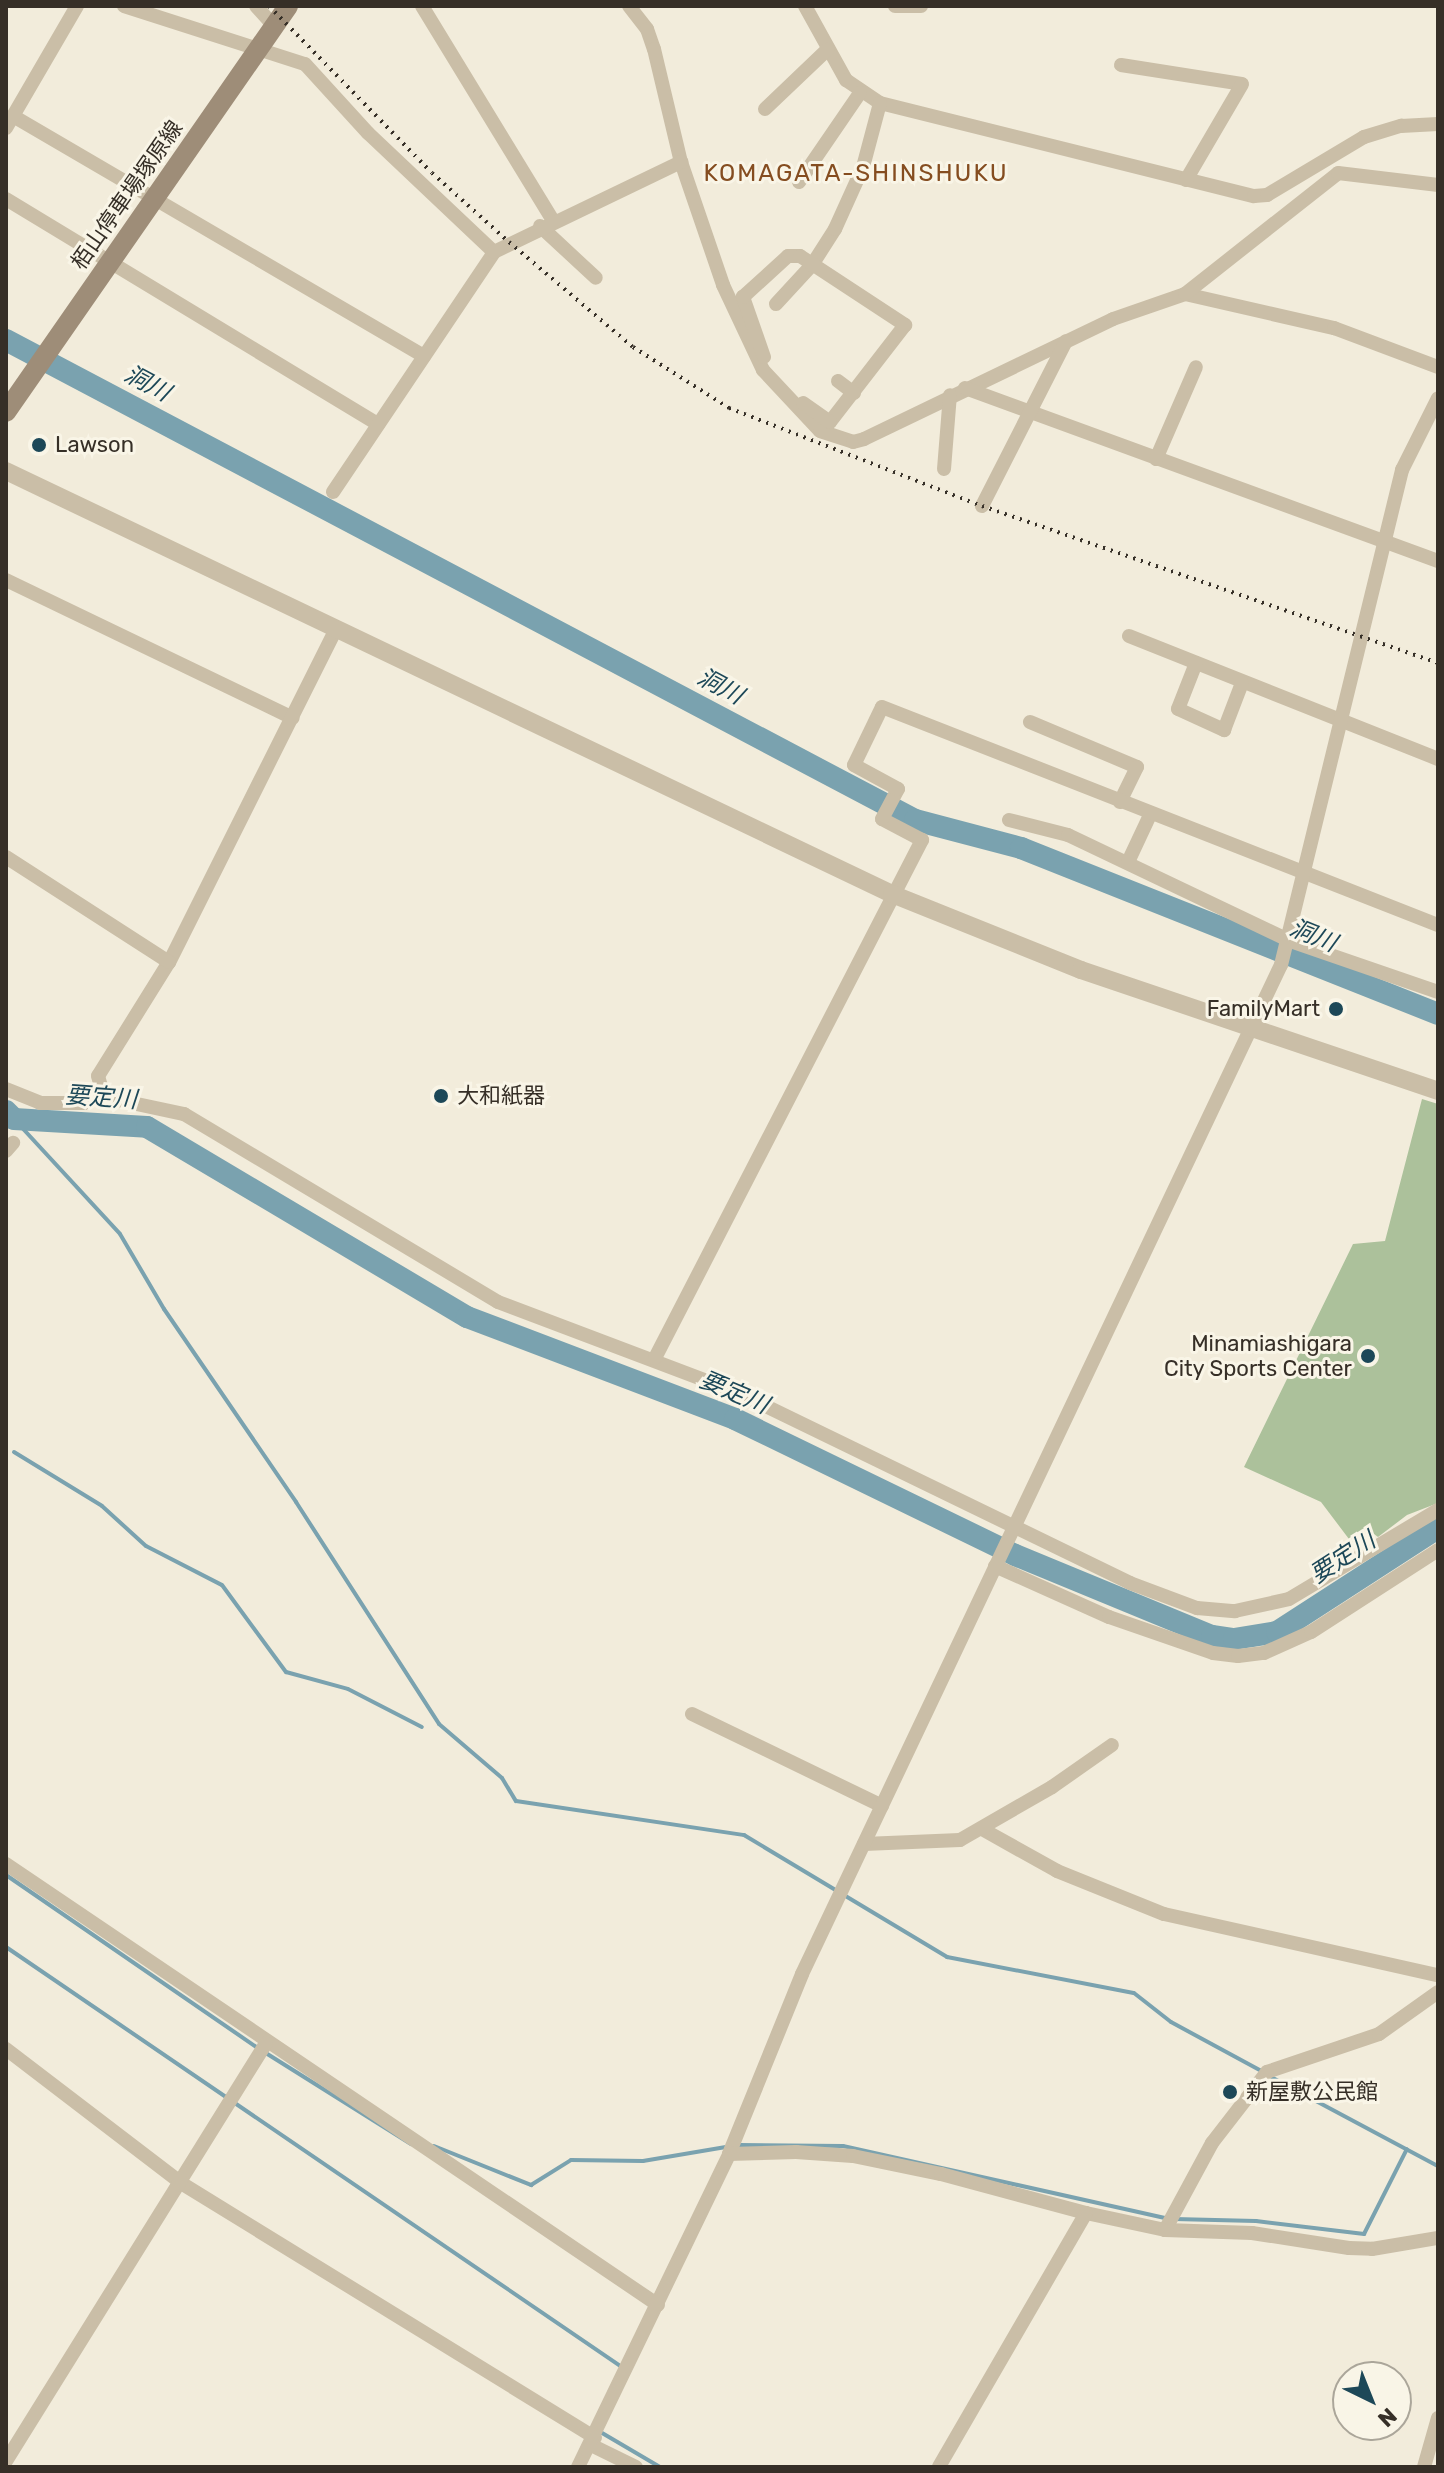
<!DOCTYPE html>
<html>
<head>
<meta charset="utf-8">
<style>
	body { margin:0 }
	#map { position:relative; width:1444px; height:2473px; overflow:hidden; background:#f2ecdb; font-family:Rubik,"Noto Sans JP",sans-serif }
	div>[style] { position:absolute }
	.green>* { inset:0; background:#acc19b }
	.stream>* { height:4px; margin:-2px; padding:0 2px; transform-origin:2px; border-radius:2px; background:#7aa2af }
	.river>* { height:22px; margin:-11px; padding:0 11px; transform-origin:11px; border-radius:11px; background:#7aa2af }
	.minor>* { height:14px; margin:-7px; padding:0 7px; transform-origin:7px; border-radius:7px; background:#cabea7 }
	.tertiary>* { height:18px; margin:-9px; padding:0 9px; transform-origin:9px; border-radius:9px; background:#cabea7 }
	.secondary>* { height:20px; margin:-10px; padding:0 10px; transform-origin:10px; border-radius:10px; background:#9e8d78 }
	.rail>* { height:4px; margin-top:-2px; transform-origin:0; background:repeating-linear-gradient(90deg,#362f27 0 2px,transparent 0 8px) }
	.dots>* { width:22px; height:22px; translate:-50% -50%; box-sizing:border-box; border:4px solid #f9f5e7; border-radius:50% }
	span { translate:-50% -50%; white-space:nowrap; text-align:center; line-height:1.15; -webkit-text-stroke:6px #f9f5e7; paint-order:stroke }
	.street-label { font-size:22px; color:#362f27 }
	.poi-label { font-size:22px; color:#362f27 }
	.left { translate:0 -50%; text-align:left }
	.right { translate:-100% -50%; text-align:right }
	.neighbourhood-label { font-size:24px; color:#854d20; letter-spacing:2px }
	.water-label { font-size:24px; color:#1d4858; font-style:italic }
	.frame { position:absolute; inset:0; border:8px solid #362f27; pointer-events:none }
	.north { position:absolute; left:1332px; top:2361px; width:80px; height:80px; box-sizing:border-box; background:#f9f5e7; border:2px solid #aba69a; border-radius:50%; rotate:137deg; font-size:22px; font-weight:700; line-height:32px; text-align:center; color:#362f27 }
	.north::after { content:''; display:block; margin:auto; width:28px; height:36px; background:#1d4858; clip-path:polygon(50% 0,100% 100%,50% 72%,0 100%) }
</style>
</head>
<body>
<div id="map">
	<div class="green">
		<div style="clip-path:polygon(1422px 1099px,1438px 1104px,1438px 1503px,1407px 1515px,1378px 1537px,1370px 1531px,1352px 1543px,1321px 1502px,1244px 1467px,1353px 1244px,1385px 1241px)"></div>
	</div>
	<div class="stream">
		<div style="left:14px;top:1119px;width:156px;rotate:47.3deg"></div>
		<div style="left:120px;top:1234px;width:87px;rotate:59.6deg"></div>
		<div style="left:164px;top:1309px;width:234px;rotate:55.6deg"></div>
		<div style="left:296px;top:1502px;width:264px;rotate:57.2deg"></div>
		<div style="left:439px;top:1724px;width:83px;rotate:40.6deg"></div>
		<div style="left:502px;top:1778px;width:27px;rotate:59deg"></div>
		<div style="left:516px;top:1801px;width:231px;rotate:8.5deg"></div>
		<div style="left:744px;top:1835px;width:237px;rotate:31deg"></div>
		<div style="left:947px;top:1957px;width:190px;rotate:10.9deg"></div>
		<div style="left:1134px;top:1993px;width:47px;rotate:38.1deg"></div>
		<div style="left:1171px;top:2022px;width:105px;rotate:28.5deg"></div>
		<div style="left:14px;top:1452px;width:103px;rotate:31.5deg"></div>
		<div style="left:102px;top:1506px;width:59px;rotate:42.3deg"></div>
		<div style="left:146px;top:1546px;width:85px;rotate:27.2deg"></div>
		<div style="left:222px;top:1585px;width:108px;rotate:53.7deg"></div>
		<div style="left:286px;top:1672px;width:64px;rotate:15.3deg"></div>
		<div style="left:348px;top:1689px;width:83px;rotate:27.2deg"></div>
		<div style="left:6px;top:1875px;width:309px;rotate:34.5deg"></div>
		<div style="left:261px;top:2050px;width:177px;rotate:32.1deg"></div>
		<div style="left:6px;top:1947px;width:746px;rotate:34.29deg"></div>
		<div style="left:1271px;top:2077px;width:189px;rotate:28.1deg"></div>
		<div style="left:739px;top:2145px;width:104px;rotate:0.6deg"></div>
		<div style="left:843px;top:2146px;width:331px;rotate:12.6deg"></div>
		<div style="left:434px;top:2146px;width:105px;rotate:21.9deg"></div>
		<div style="left:531px;top:2185px;width:47px;rotate:-32deg"></div>
		<div style="left:571px;top:2160px;width:72px;rotate:0.8deg"></div>
		<div style="left:643px;top:2161px;width:84px;rotate:-9.6deg"></div>
		<div style="left:1174px;top:2219px;width:82px;rotate:1.4deg"></div>
		<div style="left:1256px;top:2221px;width:109px;rotate:6.9deg"></div>
		<div style="left:1364px;top:2234px;width:95px;rotate:-63.2deg"></div>
		<div style="left:597px;top:2430px;width:73px;rotate:30.4deg"></div>
	</div>
	<div class="river">
		<div style="left:6px;top:340px;width:1028px;rotate:27.84deg"></div>
		<div style="left:915px;top:820px;width:110px;rotate:14.8deg"></div>
		<div style="left:1021px;top:848px;width:449px;rotate:21.7deg"></div>
		<div style="left:6px;top:1111px;width:11px;rotate:45deg"></div>
		<div style="left:14px;top:1119px;width:133px;rotate:3.4deg"></div>
		<div style="left:147px;top:1127px;width:372px;rotate:30.7deg"></div>
		<div style="left:467px;top:1317px;width:287px;rotate:20.8deg"></div>
		<div style="left:735px;top:1419px;width:311px;rotate:25.9deg"></div>
		<div style="left:1015px;top:1555px;width:213px;rotate:22.4deg"></div>
		<div style="left:1212px;top:1636px;width:22px;rotate:8deg"></div>
		<div style="left:1234px;top:1639px;width:44px;rotate:-9.2deg"></div>
		<div style="left:1277px;top:1632px;width:192px;rotate:-32.9deg"></div>
	</div>
	<div class="minor">
		<div style="left:124px;top:6px;width:190px;rotate:17.8deg"></div>
		<div style="left:305px;top:64px;width:93px;rotate:47.6deg"></div>
		<div style="left:368px;top:133px;width:173px;rotate:43.4deg"></div>
		<div style="left:256px;top:6px;width:27px;rotate:48deg"></div>
		<div style="left:422px;top:6px;width:253px;rotate:58.6deg"></div>
		<div style="left:629px;top:6px;width:29px;rotate:52deg"></div>
		<div style="left:647px;top:29px;width:21px;rotate:71deg"></div>
		<div style="left:654px;top:49px;width:116px;rotate:76.6deg"></div>
		<div style="left:681px;top:162px;width:130px;rotate:71.1deg"></div>
		<div style="left:723px;top:285px;width:94px;rotate:64.8deg"></div>
		<div style="left:763px;top:370px;width:83px;rotate:46.9deg"></div>
		<div style="left:820px;top:431px;width:35px;rotate:18deg"></div>
		<div style="left:853px;top:442px;width:11px;rotate:-15deg"></div>
		<div style="left:864px;top:439px;width:276px;rotate:-25.7deg"></div>
		<div style="left:1113px;top:319px;width:76px;rotate:-19.1deg"></div>
		<div style="left:1185px;top:294px;width:153px;rotate:12.9deg"></div>
		<div style="left:1334px;top:328px;width:111px;rotate:20.6deg"></div>
		<div style="left:805px;top:6px;width:85px;rotate:61deg"></div>
		<div style="left:846px;top:80px;width:41px;rotate:34.1deg"></div>
		<div style="left:880px;top:103px;width:385px;rotate:14deg"></div>
		<div style="left:1254px;top:196px;width:13px;rotate:-4deg"></div>
		<div style="left:1267px;top:195px;width:113px;rotate:-30.9deg"></div>
		<div style="left:1364px;top:137px;width:39px;rotate:-17deg"></div>
		<div style="left:1401px;top:126px;width:37px;rotate:-3deg"></div>
		<div style="left:895px;top:6px;width:26px"></div>
		<div style="left:1121px;top:65px;width:122px;rotate:8.9deg"></div>
		<div style="left:765px;top:109px;width:86px;rotate:-43.6deg"></div>
		<div style="left:13px;top:116px;width:476px;rotate:30.3deg"></div>
		<div style="left:6px;top:128px;width:141px;rotate:-59.8deg"></div>
		<div style="left:1186px;top:180px;width:111px;rotate:-59.7deg"></div>
		<div style="left:799px;top:182px;width:108px;rotate:-55.6deg"></div>
		<div style="left:6px;top:199px;width:435px;rotate:31.2deg"></div>
		<div style="left:540px;top:226px;width:76px;rotate:42.9deg"></div>
		<div style="left:1185px;top:294px;width:195px;rotate:-38.3deg"></div>
		<div style="left:1338px;top:173px;width:101px;rotate:6.8deg"></div>
		<div style="left:776px;top:304px;width:53px;rotate:-47.3deg"></div>
		<div style="left:812px;top:265px;width:43px;rotate:-57.4deg"></div>
		<div style="left:835px;top:229px;width:68px;rotate:-65.7deg"></div>
		<div style="left:863px;top:167px;width:66px;rotate:-75.1deg"></div>
		<div style="left:764px;top:357px;width:64px;rotate:-109.3deg"></div>
		<div style="left:743px;top:297px;width:61px;rotate:-42.3deg"></div>
		<div style="left:788px;top:256px;width:12px"></div>
		<div style="left:800px;top:256px;width:126px;rotate:33.3deg"></div>
		<div style="left:905px;top:325px;width:123px;rotate:127.7deg"></div>
		<div style="left:830px;top:422px;width:33px;rotate:-145deg"></div>
		<div style="left:838px;top:381px;width:20px;rotate:37deg"></div>
		<div style="left:965px;top:388px;width:504px;rotate:20.09deg"></div>
		<div style="left:1156px;top:459px;width:100px;rotate:-66.5deg"></div>
		<div style="left:944px;top:469px;width:74px;rotate:-85.4deg"></div>
		<div style="left:333px;top:492px;width:289px;rotate:-56.1deg"></div>
		<div style="left:494px;top:252px;width:208px;rotate:-25.7deg"></div>
		<div style="left:982px;top:506px;width:185px;rotate:-63deg"></div>
		<div style="left:6px;top:580px;width:318px;rotate:25.7deg"></div>
		<div style="left:336px;top:629px;width:373px;rotate:116.6deg"></div>
		<div style="left:169px;top:962px;width:134px;rotate:121.9deg"></div>
		<div style="left:98px;top:1076px;width:22px;rotate:74deg"></div>
		<div style="left:104px;top:1097px;width:82px;rotate:12deg"></div>
		<div style="left:184px;top:1114px;width:366px;rotate:30.9deg"></div>
		<div style="left:498px;top:1302px;width:258px;rotate:20.7deg"></div>
		<div style="left:739px;top:1393px;width:435px;rotate:25.9deg"></div>
		<div style="left:1130px;top:1583px;width:72px;rotate:20.5deg"></div>
		<div style="left:1197px;top:1608px;width:38px;rotate:5deg"></div>
		<div style="left:1235px;top:1611px;width:55px;rotate:-12.5deg"></div>
		<div style="left:1289px;top:1599px;width:174px;rotate:-30.9deg"></div>
		<div style="left:1129px;top:636px;width:333px;rotate:21.7deg"></div>
		<div style="left:1196px;top:663px;width:49px;rotate:111.4deg"></div>
		<div style="left:1178px;top:709px;width:51px;rotate:24.5deg"></div>
		<div style="left:1224px;top:730px;width:50px;rotate:-69deg"></div>
		<div style="left:1030px;top:722px;width:116px;rotate:22.8deg"></div>
		<div style="left:1137px;top:767px;width:39px;rotate:116deg"></div>
		<div style="left:1009px;top:820px;width:61px;rotate:14.3deg"></div>
		<div style="left:1068px;top:835px;width:246px;rotate:25.5deg"></div>
		<div style="left:1290px;top:941px;width:157px;rotate:19deg"></div>
		<div style="left:6px;top:857px;width:194px;rotate:32.8deg"></div>
		<div style="left:1128px;top:862px;width:54px;rotate:-64.9deg"></div>
		<div style="left:6px;top:1089px;width:37px;rotate:22deg"></div>
		<div style="left:40px;top:1103px;width:44px"></div>
		<div style="left:84px;top:1103px;width:19px;rotate:-36deg"></div>
		<div style="left:6px;top:1151px;width:11px;rotate:-49deg"></div>
		<div style="left:655px;top:1358px;width:583px;rotate:-62.73deg"></div>
		<div style="left:922px;top:840px;width:45px;rotate:-152.3deg"></div>
		<div style="left:882px;top:819px;width:34px;rotate:-62deg"></div>
		<div style="left:898px;top:789px;width:50px;rotate:-151.4deg"></div>
		<div style="left:854px;top:765px;width:64px;rotate:-64.2deg"></div>
		<div style="left:882px;top:707px;width:597px;rotate:21.41deg"></div>
		<div style="left:995px;top:1566px;width:125px;rotate:24.1deg"></div>
		<div style="left:1109px;top:1617px;width:110px;rotate:19.1deg"></div>
		<div style="left:1213px;top:1653px;width:25px;rotate:7deg"></div>
		<div style="left:1238px;top:1656px;width:26px;rotate:-7deg"></div>
		<div style="left:1264px;top:1653px;width:51px;rotate:-24.1deg"></div>
		<div style="left:1311px;top:1632px;width:151px;rotate:-32.8deg"></div>
		<div style="left:692px;top:1714px;width:211px;rotate:25.8deg"></div>
		<div style="left:982px;top:1829px;width:86px;rotate:29.2deg"></div>
		<div style="left:1057px;top:1871px;width:115px;rotate:21.9deg"></div>
		<div style="left:1164px;top:1914px;width:281px;rotate:12.6deg"></div>
		<div style="left:864px;top:1844px;width:96px;rotate:-2.4deg"></div>
		<div style="left:960px;top:1840px;width:106px;rotate:-29.9deg"></div>
		<div style="left:1052px;top:1787px;width:73px;rotate:-35deg"></div>
		<div style="left:6px;top:1864px;width:787px;rotate:34.07deg"></div>
		<div style="left:6px;top:2049px;width:220px;rotate:37.4deg"></div>
		<div style="left:181px;top:2183px;width:486px;rotate:31.6deg"></div>
		<div style="left:729px;top:2154px;width:194px;rotate:-67.9deg"></div>
		<div style="left:802px;top:1974px;width:1117px;rotate:-64.61deg"></div>
		<div style="left:1281px;top:965px;width:510px;rotate:-76.26deg"></div>
		<div style="left:1402px;top:470px;width:80px;rotate:-63.4deg"></div>
		<div style="left:1086px;top:2213px;width:81px;rotate:12.1deg"></div>
		<div style="left:1165px;top:2230px;width:87px;rotate:2deg"></div>
		<div style="left:1252px;top:2233px;width:98px;rotate:8.8deg"></div>
		<div style="left:1349px;top:2248px;width:23px;rotate:2deg"></div>
		<div style="left:1372px;top:2249px;width:67px;rotate:-9.5deg"></div>
		<div style="left:1165px;top:2230px;width:99px;rotate:-61.6deg"></div>
		<div style="left:1212px;top:2143px;width:90px;rotate:-52.2deg"></div>
		<div style="left:1267px;top:2072px;width:118px;rotate:-18.7deg"></div>
		<div style="left:1379px;top:2034px;width:72px;rotate:-35.4deg"></div>
		<div style="left:591px;top:2445px;width:50px;rotate:26.1deg"></div>
		<div style="left:6px;top:2461px;width:492px;rotate:-58.1deg"></div>
		<div style="left:578px;top:2467px;width:348px;rotate:-64.2deg"></div>
		<div style="left:729px;top:2154px;width:67px;rotate:-1.7deg"></div>
		<div style="left:796px;top:2152px;width:57px;rotate:4deg"></div>
		<div style="left:853px;top:2156px;width:90px;rotate:11.6deg"></div>
		<div style="left:941px;top:2174px;width:150px;rotate:15.1deg"></div>
		<div style="left:1086px;top:2213px;width:293px;rotate:120.1deg"></div>
		<div style="left:1424px;top:2467px;width:51px;rotate:-74.1deg"></div>
	</div>
	<div class="tertiary">
		<div style="left:6px;top:471px;width:982px;rotate:25.52deg"></div>
		<div style="left:892px;top:894px;width:204px;rotate:21.9deg"></div>
		<div style="left:1081px;top:970px;width:377px;rotate:18.7deg"></div>
	</div>
	<div class="secondary">
		<div style="left:6px;top:412px;width:494px;rotate:-55.2deg"></div>
	</div>
	<div class="rail">
		<div style="left:269px;top:6px;width:233px;rotate:45.7deg"></div>
		<div style="left:432px;top:173px;width:103px;rotate:41.9deg"></div>
		<div style="left:509px;top:242px;width:162px;rotate:40.3deg"></div>
		<div style="left:633px;top:347px;width:114px;rotate:32.4deg"></div>
		<div style="left:729px;top:408px;width:271px;rotate:21.2deg"></div>
		<div style="left:982px;top:506px;width:482px;rotate:19deg"></div>
	</div>
	<div class="dots">
		<div style="left:39px;top:445px;background:#1d4858"></div>
		<div style="left:1336px;top:1009px;background:#1d4858"></div>
		<div style="left:441px;top:1096px;background:#1d4858"></div>
		<div style="left:1368px;top:1356px;background:#1d4858"></div>
		<div style="left:1230px;top:2092px;background:#1d4858"></div>
	</div>
	<div class="street-label">
		<span style="left:127px;top:195px;rotate:-55deg">栢山停車場塚原線</span>
	</div>
	<div class="poi-label">
		<span class="left" style="left:55px;top:445px">Lawson</span>
		<span class="right" style="left:1320px;top:1009px">FamilyMart</span>
		<span class="left" style="left:457px;top:1096px">大和紙器</span>
		<span class="right" style="left:1352px;top:1356px">Minamiashigara<br>City Sports Center</span>
		<span class="left" style="left:1246px;top:2092px">新屋敷公民館</span>
	</div>
	<div class="neighbourhood-label">
		<span style="left:856px;top:174px">KOMAGATA-SHINSHUKU</span>
	</div>
	<div class="water-label">
		<span style="left:147px;top:384px;rotate:28deg">洞川</span>
		<span style="left:720px;top:687px;rotate:28deg">洞川</span>
		<span style="left:1313px;top:936px;rotate:22deg">洞川</span>
		<span style="left:101px;top:1098px;rotate:4deg">要定川</span>
		<span style="left:734px;top:1393px;rotate:23deg">要定川</span>
		<span style="left:1343px;top:1558px;rotate:-33deg">要定川</span>
	</div>
	<div class="frame"></div>
	<div class="north">N</div>
</div>
</body>
</html>
